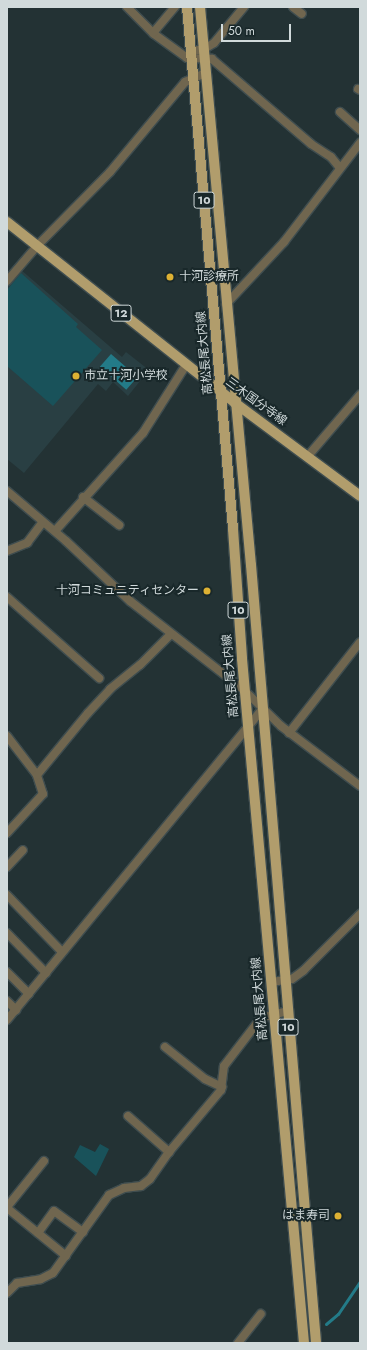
<!DOCTYPE html>
<html>
<head>
<meta charset="utf-8">
<style>
	body { margin:0 }
	#map { position:relative; width:367px; height:1350px; overflow:hidden; background:#233234; font-family:Jost,"Noto Sans JP",sans-serif }
	div>[style] { position:absolute }
	.built>* { inset:0; background:#293f43 }
	.green>* { inset:0; background:#19525a }
	.water>* { inset:0; background:#237b88; transform-origin:0 0 }
	.stream>* { height:3px; margin:-1.5px; padding:0 1.5px; transform-origin:1.5px; border-radius:1.5px; background:#237b88 }
	.roads { filter:drop-shadow(1px 0 #3f4d4f) drop-shadow(-1px 0 #3f4d4f) drop-shadow(0 1px #3f4d4f) drop-shadow(0 -1px #3f4d4f) }
	.minor>* { height:8px; margin:-4px; padding:0 4px; transform-origin:4px; border-radius:4px; background:#70664f }
	.primary>* { height:10px; margin:-5px; padding:0 5px; transform-origin:5px; border-radius:5px; background:#b19d6c }
	.dots>* { width:11px; height:11px; translate:-50% -50%; box-sizing:border-box; border:2px solid #19282a; border-radius:50% }
	span { translate:-50% -50%; white-space:nowrap; text-align:center; line-height:1.15; -webkit-text-stroke:4px #19282a; paint-order:stroke }
	.shield-label span { padding:1px 3px; background:#19282a; border:1px solid; border-radius:3px; -webkit-text-stroke-width:0 }
	.shield-label { font-size:11px; color:#d1dadb; font-weight:700 }
	.poi-label { font-size:12px; color:#d1dadb }
	.left { translate:0 -50%; text-align:left }
	.right { translate:-100% -50%; text-align:right }
	.street-label { font-size:12px; color:#d1dadb }
	.frame { position:absolute; inset:0; border:8px solid #d1dadb; pointer-events:none }
	.scale { position:absolute; left:221px; top:24px; width:70px; height:18px; box-sizing:border-box; border:2px solid #d1dadb; border-top:0; padding-left:5px; font-size:12px; line-height:14px; white-space:nowrap; color:#d1dadb; -webkit-text-stroke:3px #19282a; paint-order:stroke }
</style>
</head>
<body>
<div id="map">
	<div class="built">
		<div style="clip-path:polygon(20px 269px,122px 357px,126px 352px,149px 370px,128px 396px,113px 382px,106px 391px,98px 384px,24px 473px,7px 459px,7px 285px)"></div>
	</div>
	<div class="green">
		<div style="clip-path:polygon(21px 273px,78px 324px,76px 327px,102px 350px,53px 406px,7px 366px,7px 290px)"></div>
		<div style="clip-path:polygon(100px 1144px,109px 1149px,96px 1176px,74px 1157px,80px 1145px,95px 1152px)"></div>
	</div>
	<div class="water">
		<div style="left:111px;top:354px;width:35px;height:17px;rotate:41deg"></div>
	</div>
	<div class="stream">
		<div style="left:326px;top:1324px;width:16px;rotate:-40deg"></div>
		<div style="left:338px;top:1314px;width:40px;rotate:-56deg"></div>
	</div>
	<div class="roads">
		<div class="minor">
			<div style="left:127px;top:7px;width:38px;rotate:45deg"></div>
			<div style="left:154px;top:34px;width:41px;rotate:36deg"></div>
			<div style="left:187px;top:58px;width:25px;rotate:2deg"></div>
			<div style="left:212px;top:59px;width:130px;rotate:40.6deg"></div>
			<div style="left:311px;top:144px;width:24px;rotate:33deg"></div>
			<div style="left:331px;top:157px;width:13px;rotate:51deg"></div>
			<div style="left:293px;top:7px;width:11px;rotate:38deg"></div>
			<div style="left:153px;top:33px;width:34px;rotate:-50deg"></div>
			<div style="left:192px;top:51px;width:12px;rotate:-9deg"></div>
			<div style="left:204px;top:49px;width:12px;rotate:-31deg"></div>
			<div style="left:214px;top:43px;width:47px;rotate:-50.2deg"></div>
			<div style="left:358px;top:89px;width:2px;rotate:27deg"></div>
			<div style="left:340px;top:112px;width:27px;rotate:42deg"></div>
			<div style="left:7px;top:281px;width:46px;rotate:-49.4deg"></div>
			<div style="left:37px;top:246px;width:104px;rotate:-45.4deg"></div>
			<div style="left:110px;top:172px;width:117px;rotate:-50.2deg"></div>
			<div style="left:185px;top:82px;width:22px;rotate:-24deg"></div>
			<div style="left:226px;top:304px;width:85px;rotate:-46.9deg"></div>
			<div style="left:284px;top:242px;width:125px;rotate:-52.5deg"></div>
			<div style="left:307px;top:457px;width:82px;rotate:-49.5deg"></div>
			<div style="left:7px;top:491px;width:77px;rotate:40.3deg"></div>
			<div style="left:66px;top:541px;width:88px;rotate:43.2deg"></div>
			<div style="left:130px;top:601px;width:146px;rotate:38deg"></div>
			<div style="left:245px;top:691px;width:50px;rotate:44.2deg"></div>
			<div style="left:281px;top:726px;width:99px;rotate:37.2deg"></div>
			<div style="left:83px;top:497px;width:46px;rotate:37.9deg"></div>
			<div style="left:55px;top:531px;width:132px;rotate:-48.1deg"></div>
			<div style="left:143px;top:433px;width:80px;rotate:-57.7deg"></div>
			<div style="left:7px;top:551px;width:22px;rotate:-22deg"></div>
			<div style="left:27px;top:543px;width:26px;rotate:-53deg"></div>
			<div style="left:7px;top:597px;width:123px;rotate:41.4deg"></div>
			<div style="left:289px;top:733px;width:115px;rotate:-52deg"></div>
			<div style="left:7px;top:736px;width:49px;rotate:52.4deg"></div>
			<div style="left:7px;top:833px;width:53px;rotate:-47.3deg"></div>
			<div style="left:43px;top:794px;width:20px;rotate:-108deg"></div>
			<div style="left:37px;top:775px;width:80px;rotate:-50.6deg"></div>
			<div style="left:88px;top:713px;width:33px;rotate:-47deg"></div>
			<div style="left:110px;top:689px;width:38px;rotate:-39deg"></div>
			<div style="left:140px;top:665px;width:44px;rotate:-45deg"></div>
			<div style="left:7px;top:867px;width:23px;rotate:-47deg"></div>
			<div style="left:7px;top:895px;width:79px;rotate:46deg"></div>
			<div style="left:7px;top:933px;width:56px;rotate:45.7deg"></div>
			<div style="left:7px;top:972px;width:31px;rotate:45deg"></div>
			<div style="left:272px;top:982px;width:20px;rotate:-9deg"></div>
			<div style="left:292px;top:979px;width:14px;rotate:-36deg"></div>
			<div style="left:303px;top:971px;width:81px;rotate:-45deg"></div>
			<div style="left:7px;top:1001px;width:13px;rotate:45deg"></div>
			<div style="left:7px;top:1020px;width:401px;rotate:-50.6deg"></div>
			<div style="left:165px;top:1047px;width:51px;rotate:38.7deg"></div>
			<div style="left:205px;top:1079px;width:19px;rotate:25deg"></div>
			<div style="left:128px;top:1116px;width:55px;rotate:41.3deg"></div>
			<div style="left:7px;top:1207px;width:59px;rotate:-51.2deg"></div>
			<div style="left:7px;top:1208px;width:76px;rotate:39.1deg"></div>
			<div style="left:38px;top:1233px;width:27px;rotate:-54deg"></div>
			<div style="left:54px;top:1211px;width:36px;rotate:36deg"></div>
			<div style="left:7px;top:1293px;width:14px;rotate:-45deg"></div>
			<div style="left:17px;top:1283px;width:24px;rotate:-9deg"></div>
			<div style="left:41px;top:1279px;width:13px;rotate:-27deg"></div>
			<div style="left:53px;top:1273px;width:96px;rotate:-54.3deg"></div>
			<div style="left:109px;top:1195px;width:17px;rotate:-25deg"></div>
			<div style="left:124px;top:1188px;width:17px;rotate:-7deg"></div>
			<div style="left:141px;top:1186px;width:11px;rotate:-38deg"></div>
			<div style="left:150px;top:1179px;width:33px;rotate:-55deg"></div>
			<div style="left:169px;top:1152px;width:81px;rotate:-50deg"></div>
			<div style="left:221px;top:1090px;width:24px;rotate:-83deg"></div>
			<div style="left:224px;top:1066px;width:61px;rotate:-52.4deg"></div>
			<div style="left:261px;top:1018px;width:27px;rotate:-15deg"></div>
			<div style="left:238px;top:1343px;width:37px;rotate:-52deg"></div>
		</div>
		<div class="primary">
			<div style="left:187px;top:7px;width:524px;rotate:84.96deg"></div>
			<div style="left:233px;top:529px;width:130px;rotate:86deg"></div>
			<div style="left:242px;top:659px;width:687px;rotate:84.82deg"></div>
			<div style="left:200px;top:7px;width:560px;rotate:84.78deg"></div>
			<div style="left:251px;top:565px;width:781px;rotate:85.22deg"></div>
			<div style="left:7px;top:222px;width:291px;rotate:38.4deg"></div>
			<div style="left:235px;top:403px;width:156px;rotate:36.6deg"></div>
		</div>
	</div>
	<div class="dots">
		<div style="left:170px;top:277px;background:#ddb133"></div>
		<div style="left:76px;top:376px;background:#ddb133"></div>
		<div style="left:207px;top:591px;background:#ddb133"></div>
		<div style="left:338px;top:1216px;background:#ddb133"></div>
	</div>
	<div class="shield-label">
		<span style="left:204px;top:200px">10</span>
		<span style="left:121px;top:313px">12</span>
		<span style="left:238px;top:610px">10</span>
		<span style="left:288px;top:1027px">10</span>
	</div>
	<div class="poi-label">
		<span class="left" style="left:179px;top:277px">十河診療所</span>
		<span class="left" style="left:84px;top:376px">市立十河小学校</span>
		<span class="right" style="left:199px;top:591px">十河コミュニティセンター</span>
		<span class="right" style="left:330px;top:1216px">はま寿司</span>
	</div>
	<div class="street-label">
		<span style="left:205px;top:353px;rotate:-95deg">高松長尾大内線</span>
		<span style="left:256px;top:402px;rotate:36deg">三木国分寺線</span>
		<span style="left:231px;top:676px;rotate:-95deg">高松長尾大内線</span>
		<span style="left:260px;top:999px;rotate:-95deg">高松長尾大内線</span>
	</div>
	<div class="frame"></div>
	<div class="scale">50 m</div>
</div>
</body>
</html>
